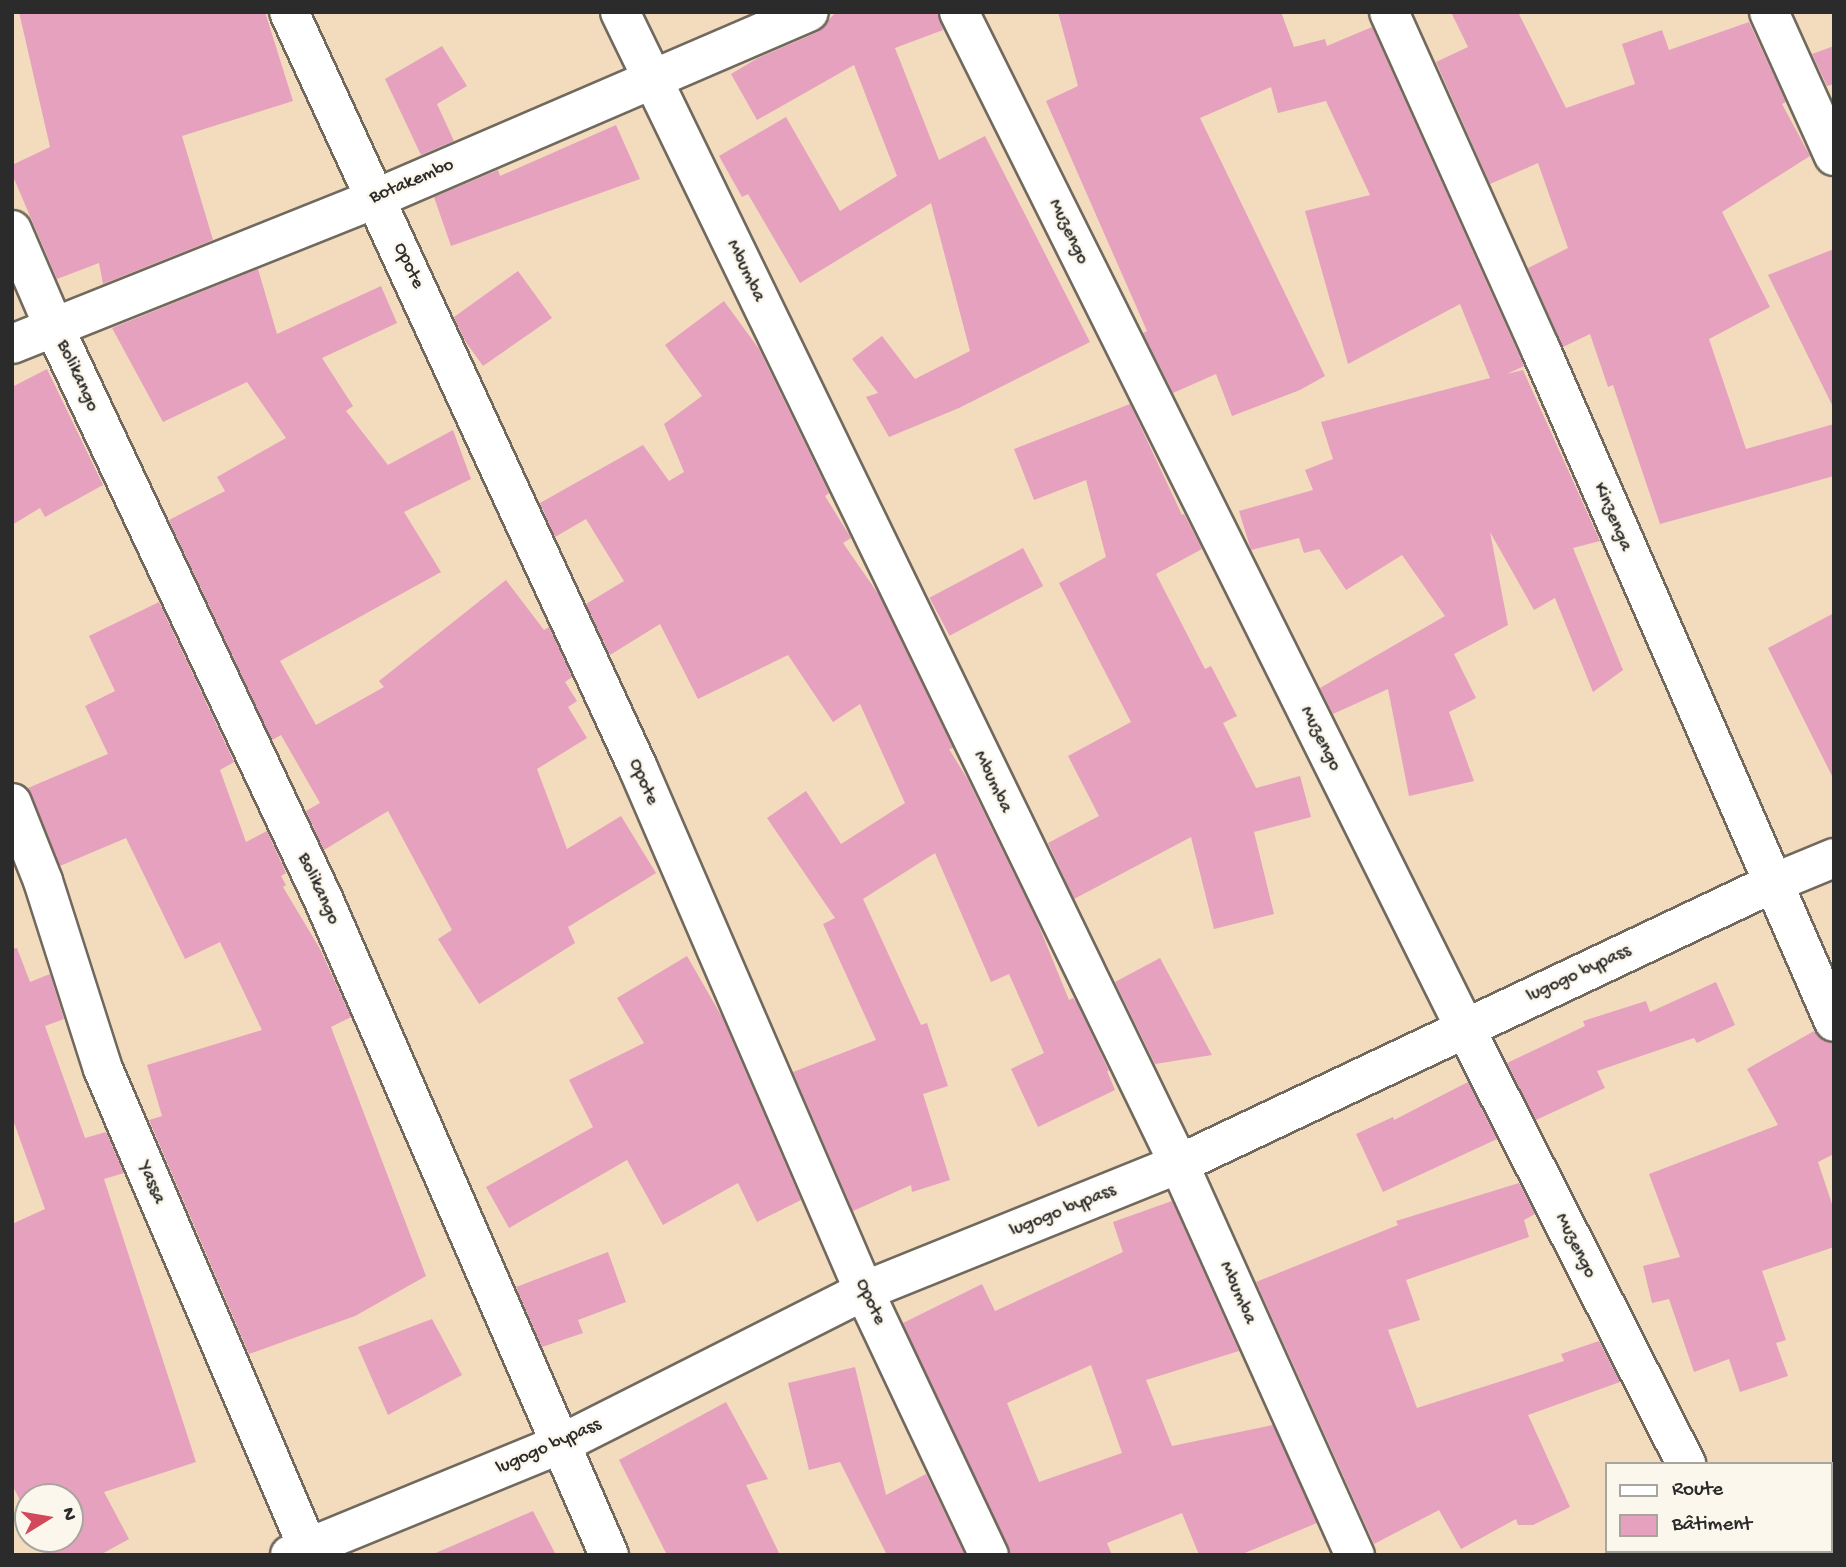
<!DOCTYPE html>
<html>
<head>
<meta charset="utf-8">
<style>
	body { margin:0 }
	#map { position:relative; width:1846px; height:1567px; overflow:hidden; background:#f2dcbd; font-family:"Gochi Hand",sans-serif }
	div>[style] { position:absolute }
	.building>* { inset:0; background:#e5a1be; transform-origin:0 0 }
	.roads { filter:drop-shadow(2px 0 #71695e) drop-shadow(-2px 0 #71695e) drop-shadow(0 2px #71695e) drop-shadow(0 -2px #71695e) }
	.minor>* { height:38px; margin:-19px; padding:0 19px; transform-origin:19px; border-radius:19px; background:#fff }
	span { translate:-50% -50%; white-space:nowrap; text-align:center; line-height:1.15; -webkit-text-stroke:5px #fbf7ec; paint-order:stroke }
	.street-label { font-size:19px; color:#2b2b2b }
	.frame { position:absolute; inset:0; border:14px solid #2b2b2b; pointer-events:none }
	.legend { position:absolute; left:1605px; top:1462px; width:228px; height:91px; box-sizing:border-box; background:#fbf7ec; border:2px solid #a8a59f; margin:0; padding:9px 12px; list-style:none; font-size:21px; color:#2b2b2b }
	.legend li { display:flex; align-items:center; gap:14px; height:35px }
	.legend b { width:35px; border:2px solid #a8a59f }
	.north { position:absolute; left:14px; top:1483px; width:70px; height:70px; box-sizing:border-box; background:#fbf7ec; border:2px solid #a8a59f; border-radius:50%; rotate:79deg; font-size:19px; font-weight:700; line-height:28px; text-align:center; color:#2b2b2b }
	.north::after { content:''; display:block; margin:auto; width:24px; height:32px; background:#d1495b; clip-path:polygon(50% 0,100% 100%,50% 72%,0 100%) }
</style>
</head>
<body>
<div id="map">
	<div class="building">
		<div style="clip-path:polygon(19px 12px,265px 12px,293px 101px,182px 136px,213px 240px,103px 284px,99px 263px,57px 279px,12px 174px,12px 165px,50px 147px)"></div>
		<div style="clip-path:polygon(836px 12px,937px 12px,943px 30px,895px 48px,939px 160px,985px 136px,1090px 342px,959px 408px,889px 437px,866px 397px,878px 393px,852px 359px,882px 336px,915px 379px,970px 351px,931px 203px,800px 283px,748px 194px,742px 197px,719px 156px,786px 117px,840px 211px,897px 176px,854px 65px,757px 120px,731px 74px,758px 58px,818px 32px)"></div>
		<div style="clip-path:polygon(1058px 12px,1281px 12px,1294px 47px,1325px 39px,1327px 46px,1372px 27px,1524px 366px,1507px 374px,1523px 370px,1600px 541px,1573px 548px,1623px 670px,1593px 692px,1555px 598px,1534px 610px,1490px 532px,1508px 625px,1454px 654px,1476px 698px,1449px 712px,1474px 781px,1409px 796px,1388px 689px,1333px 714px,1320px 688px,1445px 616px,1402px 555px,1346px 590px,1319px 549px,1304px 553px,1299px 538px,1251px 550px,1239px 511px,1313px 490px,1305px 470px,1333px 459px,1321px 422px,1490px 378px,1460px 304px,1348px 364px,1305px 211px,1370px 195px,1326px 101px,1278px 113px,1271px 87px,1200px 118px,1325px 376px,1300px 390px,1232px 416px,1216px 374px,1173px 393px,1143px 333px,1147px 331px,1046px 101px,1078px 86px)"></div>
		<div style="clip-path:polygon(1451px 12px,1518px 12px,1566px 108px,1635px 84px,1622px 44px,1662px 30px,1669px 50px,1749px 22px,1786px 102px,1782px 104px,1810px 156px,1722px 212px,1770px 307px,1709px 339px,1746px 449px,1834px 424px,1834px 476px,1660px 524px,1613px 385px,1608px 387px,1590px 334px,1563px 347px,1528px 268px,1568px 248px,1538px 163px,1490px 184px,1436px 62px,1468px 47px)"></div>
		<div style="clip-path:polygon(442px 46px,467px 86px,437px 104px,454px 141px,421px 155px,385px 79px)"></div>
		<div style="clip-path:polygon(1834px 46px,1834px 84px,1827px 86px,1812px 54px)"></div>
		<div style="clip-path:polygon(616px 125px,640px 179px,451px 246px,434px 197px,498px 170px,500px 176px)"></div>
		<div style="clip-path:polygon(1834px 249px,1834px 409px,1768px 275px)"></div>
		<div style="clip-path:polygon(258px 269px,277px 334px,381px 286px,397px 323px,322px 358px,353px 406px,346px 411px,388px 465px,453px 430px,471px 479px,404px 512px,441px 572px,280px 661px,316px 725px,384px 687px,379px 681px,506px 580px,544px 630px,549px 627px,572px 677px,565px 682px,577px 701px,568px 707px,587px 738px,537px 769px,567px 849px,621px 816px,656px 873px,568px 927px,575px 943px,479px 1004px,438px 939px,452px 930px,388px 811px,324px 850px,306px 811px,320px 803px,281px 735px,272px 740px,169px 520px,225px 491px,217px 477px,286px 438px,247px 382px,163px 422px,112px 328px)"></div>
		<div style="clip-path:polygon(518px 271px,552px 318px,483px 366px,465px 341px,454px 317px)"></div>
		<div style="clip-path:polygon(724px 301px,759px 349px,829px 493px,825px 496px,851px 538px,843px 543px,879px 595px,953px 748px,949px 749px,968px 780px,1036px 919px,1069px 1000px,1073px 998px,1077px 1003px,1109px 1071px,1107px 1071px,1115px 1090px,1038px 1127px,1011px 1069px,1044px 1053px,1009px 974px,991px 982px,935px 853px,863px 899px,921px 1025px,927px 1023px,948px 1086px,923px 1094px,950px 1180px,912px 1192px,911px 1185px,853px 1211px,793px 1072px,876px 1040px,823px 924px,835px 918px,767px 818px,806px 791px,841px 844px,905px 803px,860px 704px,833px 722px,788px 655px,698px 699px,660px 624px,610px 655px,586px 604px,624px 581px,586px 519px,555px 537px,540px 503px,643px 445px,669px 481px,684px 472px,664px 424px,702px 396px,665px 345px)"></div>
		<div style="clip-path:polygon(47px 369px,103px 485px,45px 517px,40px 508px,12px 525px,12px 387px)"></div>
		<div style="clip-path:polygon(1130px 404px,1182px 515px,1184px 514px,1202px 549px,1156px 574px,1205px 669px,1211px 666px,1237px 716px,1223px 723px,1256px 788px,1300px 776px,1311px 817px,1254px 832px,1274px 914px,1214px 929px,1191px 837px,1074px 899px,1048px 843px,1099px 816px,1068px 756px,1131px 722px,1059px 583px,1106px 557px,1086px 480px,1034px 500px,1014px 449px)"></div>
		<div style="left:1023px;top:548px;width:43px;height:106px;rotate:62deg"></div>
		<div style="clip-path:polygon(159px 602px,234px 762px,220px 770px,246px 842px,267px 831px,286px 873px,281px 876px,286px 885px,283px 887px,320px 949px,351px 1017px,331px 1027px,426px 1276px,355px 1316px,249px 1354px,149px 1120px,162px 1116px,147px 1065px,262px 1030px,220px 942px,185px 959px,126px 838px,60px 866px,28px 788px,108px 754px,85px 706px,115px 691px,89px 636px)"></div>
		<div style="clip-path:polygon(1834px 613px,1834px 780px,1768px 648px)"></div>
		<div style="clip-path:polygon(17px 948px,30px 982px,50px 974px,64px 1019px,45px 1026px,85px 1138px,106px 1132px,124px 1173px,104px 1179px,196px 1462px,104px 1492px,129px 1539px,100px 1555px,48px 1555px,40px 1539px,70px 1539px,70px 1497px,28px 1497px,28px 1515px,12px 1485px,12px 1224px,45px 1209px,12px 1117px,12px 949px)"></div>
		<div style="clip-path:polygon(687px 956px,722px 1017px,801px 1200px,757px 1222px,738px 1183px,663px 1225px,627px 1160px,509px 1228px,486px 1187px,593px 1127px,569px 1080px,644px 1043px,617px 998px)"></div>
		<div style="clip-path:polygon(1160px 958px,1212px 1055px,1155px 1064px,1115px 982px)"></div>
		<div style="clip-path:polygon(1716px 982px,1735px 1025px,1697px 1043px,1694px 1038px,1597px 1071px,1605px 1088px,1536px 1120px,1507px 1063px,1585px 1026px,1583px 1021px,1646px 1001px,1650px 1012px)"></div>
		<div style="clip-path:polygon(1814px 1031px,1822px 1040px,1834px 1043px,1834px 1154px,1818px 1162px,1834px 1210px,1834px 1247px,1762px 1271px,1786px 1340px,1776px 1343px,1788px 1376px,1740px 1392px,1729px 1359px,1694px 1372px,1669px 1299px,1652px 1303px,1643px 1266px,1680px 1257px,1649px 1174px,1778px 1125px,1747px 1069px)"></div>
		<div style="clip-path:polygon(1468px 1082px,1497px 1139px,1383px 1192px,1356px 1134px,1393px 1117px,1394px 1120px)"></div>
		<div style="clip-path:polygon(1519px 1183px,1535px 1214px,1524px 1220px,1529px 1237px,1406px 1280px,1420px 1320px,1388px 1330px,1417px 1408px,1564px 1361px,1561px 1354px,1599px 1341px,1620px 1382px,1528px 1415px,1570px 1507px,1533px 1525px,1518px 1525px,1516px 1519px,1461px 1549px,1439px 1510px,1374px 1544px,1256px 1282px,1398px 1225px,1396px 1221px)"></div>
		<div style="clip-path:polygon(evenodd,1172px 1201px,1239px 1351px,1146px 1380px,1172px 1446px,1273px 1425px,1317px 1523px,1240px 1555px,1199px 1555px,1182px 1513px,1107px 1543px,1112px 1555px,1011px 1555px,903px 1323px,982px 1284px,995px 1311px,1123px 1252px,1113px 1222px,1172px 1201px,1091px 1365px,1122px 1453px,1039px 1482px,1007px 1403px,1091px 1365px)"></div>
		<div style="clip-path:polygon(608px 1252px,626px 1302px,578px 1320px,583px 1333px,542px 1347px,516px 1287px)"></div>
		<div style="clip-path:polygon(432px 1319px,462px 1375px,388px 1415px,358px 1347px)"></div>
		<div style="clip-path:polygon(855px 1367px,886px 1495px,926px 1474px,965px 1555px,887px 1555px,840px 1462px,809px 1470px,788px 1383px)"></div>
		<div style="clip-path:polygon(726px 1402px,768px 1479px,746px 1485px,780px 1555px,667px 1555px,619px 1460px)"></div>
		<div style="clip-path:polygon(533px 1511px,556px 1555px,431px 1555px)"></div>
	</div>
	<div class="roads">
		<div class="minor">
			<div style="left:289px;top:12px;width:833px;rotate:65.22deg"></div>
			<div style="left:638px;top:768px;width:570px;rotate:66.63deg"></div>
			<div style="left:864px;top:1291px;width:292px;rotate:64.7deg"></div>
			<div style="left:620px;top:12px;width:1280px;rotate:64.12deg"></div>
			<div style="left:1179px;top:1164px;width:429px;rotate:65.8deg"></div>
			<div style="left:959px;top:12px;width:1135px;rotate:63.53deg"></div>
			<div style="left:1465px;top:1028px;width:489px;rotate:63.1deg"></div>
			<div style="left:1389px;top:12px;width:368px;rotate:65.8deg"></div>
			<div style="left:1540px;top:348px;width:735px;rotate:66.43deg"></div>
			<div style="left:1769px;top:12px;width:158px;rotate:65.7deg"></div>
			<div style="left:12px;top:230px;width:103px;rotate:66.7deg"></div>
			<div style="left:53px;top:325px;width:637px;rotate:64.8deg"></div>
			<div style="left:324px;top:901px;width:713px;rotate:66.45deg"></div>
			<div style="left:12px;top:344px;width:393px;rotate:-21.8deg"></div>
			<div style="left:377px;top:198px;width:470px;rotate:-23.3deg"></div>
			<div style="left:12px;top:803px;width:84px;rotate:68.3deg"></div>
			<div style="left:43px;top:881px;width:197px;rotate:72.3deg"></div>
			<div style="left:103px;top:1069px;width:529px;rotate:66.83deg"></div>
			<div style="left:1731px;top:1551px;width:4px;rotate:76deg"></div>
			<div style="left:290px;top:1555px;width:293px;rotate:-22.3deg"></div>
			<div style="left:561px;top:1444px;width:339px;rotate:-26.8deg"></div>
			<div style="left:864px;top:1291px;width:340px;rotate:-22deg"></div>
			<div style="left:1179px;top:1164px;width:655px;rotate:-25.31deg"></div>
			<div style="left:1771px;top:884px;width:68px;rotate:-22.4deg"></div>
		</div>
	</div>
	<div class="street-label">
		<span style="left:412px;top:182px;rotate:-23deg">Botakembo</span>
		<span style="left:1068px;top:232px;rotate:64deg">Muzengo</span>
		<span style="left:408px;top:266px;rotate:65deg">Opote</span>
		<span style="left:745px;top:271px;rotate:64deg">Mbumba</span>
		<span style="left:77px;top:376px;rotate:65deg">Bolikango</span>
		<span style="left:1612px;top:517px;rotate:67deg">Kinzenga</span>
		<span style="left:1320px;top:739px;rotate:63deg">Muzengo</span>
		<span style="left:643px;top:782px;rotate:66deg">Opote</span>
		<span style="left:992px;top:782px;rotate:64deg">Mbumba</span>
		<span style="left:318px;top:889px;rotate:65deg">Bolikango</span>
		<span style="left:1579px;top:974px;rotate:-25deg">lugogo bypass</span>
		<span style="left:151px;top:1183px;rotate:67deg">Yassa</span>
		<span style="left:1063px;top:1211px;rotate:-22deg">lugogo bypass</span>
		<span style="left:1575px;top:1246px;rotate:63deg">Muzengo</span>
		<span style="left:1237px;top:1293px;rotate:66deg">Mbumba</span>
		<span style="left:870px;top:1302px;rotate:65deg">Opote</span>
		<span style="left:549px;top:1447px;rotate:-24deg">lugogo bypass</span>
	</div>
	<div class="frame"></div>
	<ul class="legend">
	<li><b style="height:9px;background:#fff"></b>Route</li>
	<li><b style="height:19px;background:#e5a1be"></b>Bâtiment</li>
	</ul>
	<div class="north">N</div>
</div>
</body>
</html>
